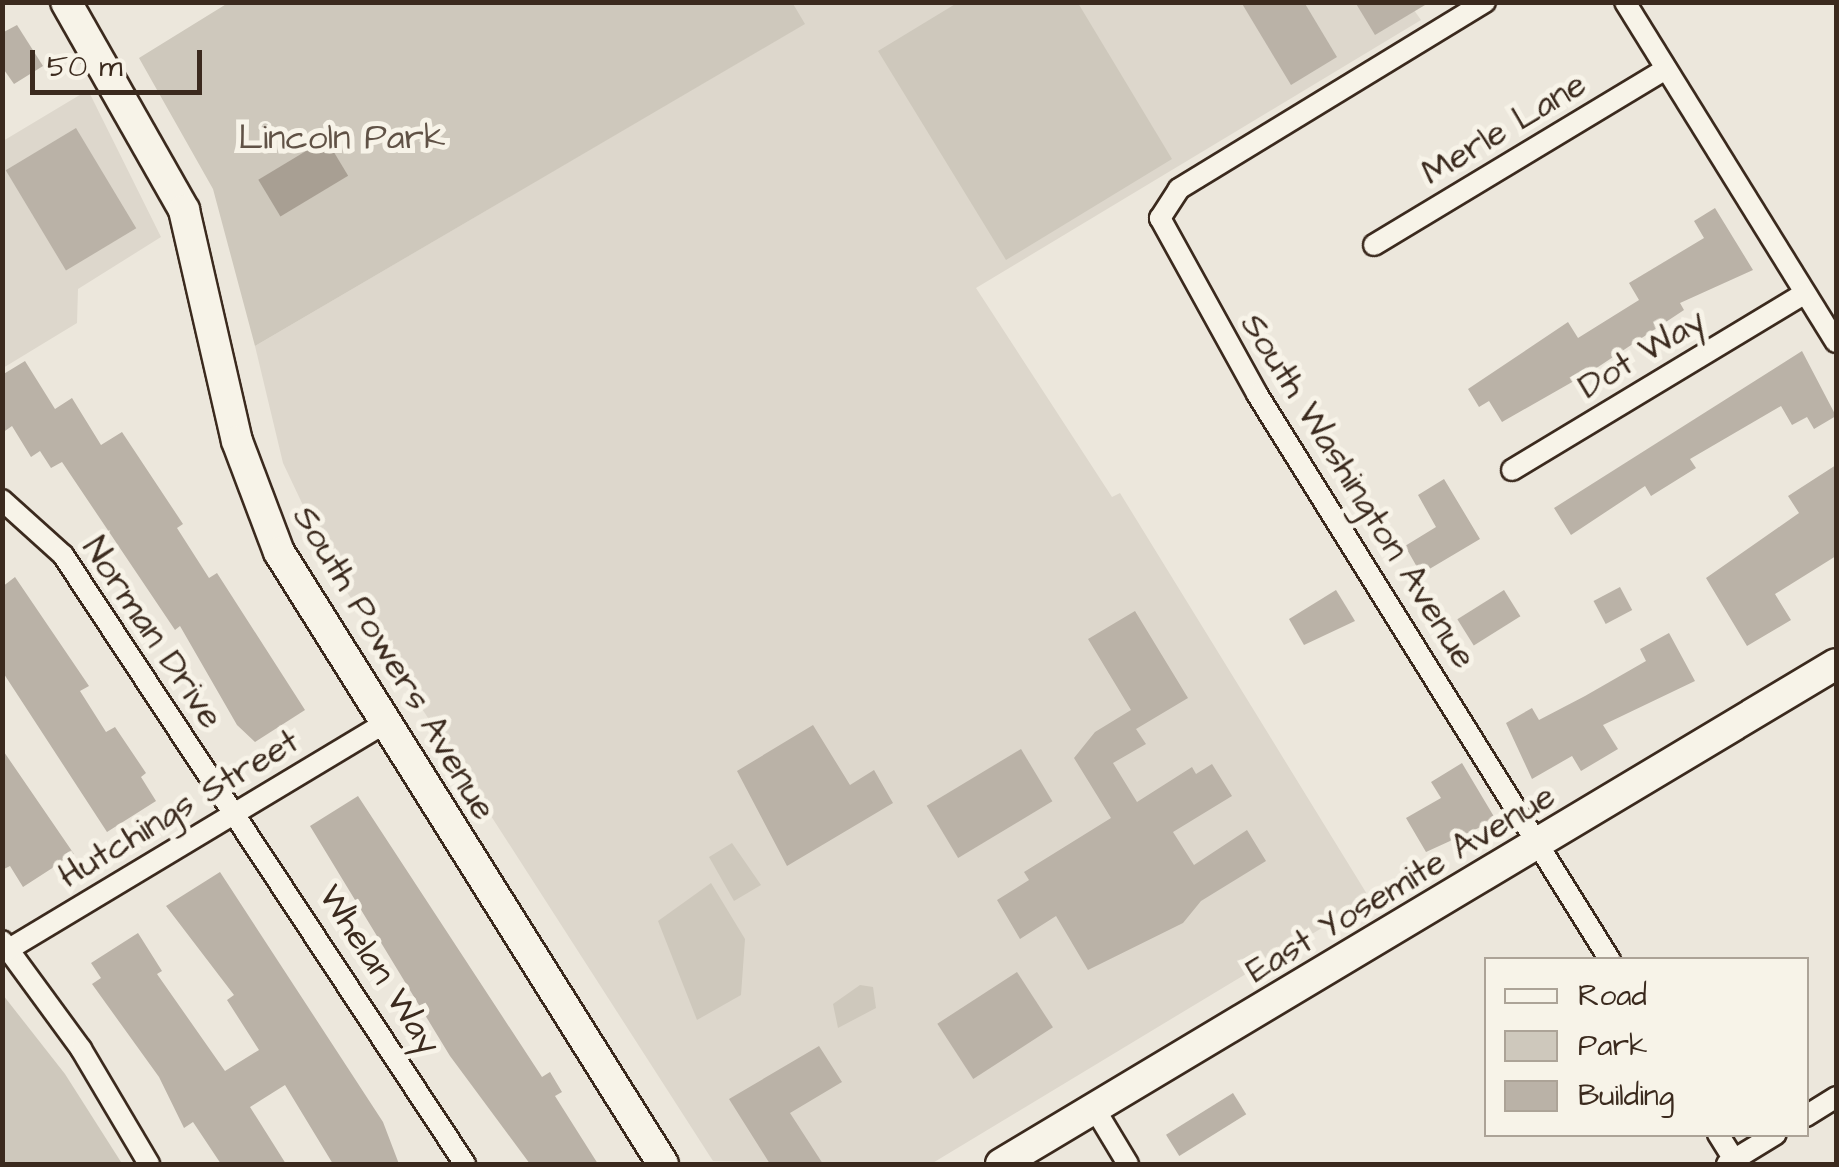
<!DOCTYPE html>
<html>
<head>
<meta charset="utf-8">
<style>
	body { margin:0 }
	#map { position:relative; width:1839px; height:1167px; overflow:hidden; background:#ece7dc; font-family:"Architects Daughter",sans-serif }
	div>[style] { position:absolute }
	.built>* { inset:0; background:#ddd7cc }
	.green>* { inset:0; background:#cec8bc }
	.water>* { inset:0; background:#a89f93; transform-origin:0 0 }
	.building>* { inset:0; background:#bab2a7; transform-origin:0 0 }
	.roads { filter:drop-shadow(2px 0 #3b2a1e) drop-shadow(-2px 0 #3b2a1e) drop-shadow(0 2px #3b2a1e) drop-shadow(0 -2px #3b2a1e) }
	.street>* { height:20px; margin:-10px; padding:0 10px; transform-origin:10px; border-radius:10px; background:#f7f3e8 }
	.secondary>* { height:30px; margin:-15px; padding:0 15px; transform-origin:15px; border-radius:15px; background:#f7f3e8 }
	span { translate:-50% -50%; white-space:nowrap; text-align:center; line-height:1.15; -webkit-text-stroke:10px #f7f3e8; paint-order:stroke }
	.street-label { font-size:35px; color:#3b2a1e }
	.park-label { font-size:35px; color:#605246 }
	.frame { position:absolute; inset:0; border:5px solid #3b2a1e; pointer-events:none }
	.legend { position:absolute; left:1484px; top:957px; width:325px; height:180px; box-sizing:border-box; background:#f7f3e8; border:2px solid #aca397; margin:0; padding:12px 18px; list-style:none; font-size:30px; color:#3b2a1e }
	.legend li { display:flex; align-items:center; gap:20px; height:50px }
	.legend b { width:50px; border:2px solid #aca397 }
	.scale { position:absolute; left:30px; top:50px; width:172px; height:45px; box-sizing:border-box; border:5px solid #3b2a1e; border-top:0; padding-left:12px; font-size:30px; line-height:35px; white-space:nowrap; color:#3b2a1e; -webkit-text-stroke:8px #f7f3e8; paint-order:stroke }
</style>
</head>
<body>
<div id="map">
	<div class="built">
		<div style="clip-path:polygon(792px 3px,1409px 3px,1421px 20px,976px 288px,1112px 497px,1120px 493px,1370px 899px,931px 1164px,713px 1161px,336px 575px,283px 463px,255px 346px,804px 24px)"></div>
		<div style="clip-path:polygon(88px 90px,161px 237px,78px 289px,77px 323px,3px 368px,3px 141px)"></div>
	</div>
	<div class="green">
		<div style="clip-path:polygon(792px 2px,805px 24px,255px 346px,213px 189px,139px 58px,228px 3px)"></div>
		<div style="clip-path:polygon(957px 3px,1078px 3px,1172px 159px,1006px 260px,878px 51px)"></div>
		<div style="clip-path:polygon(732px 843px,761px 885px,734px 901px,709px 857px)"></div>
		<div style="clip-path:polygon(711px 883px,745px 939px,741px 995px,697px 1020px,658px 921px)"></div>
		<div style="clip-path:polygon(860px 985px,873px 987px,876px 1008px,838px 1028px,833px 1004px)"></div>
		<div style="clip-path:polygon(3px 995px,65px 1074px,121px 1162px,3px 1164px)"></div>
	</div>
	<div class="water">
		<div style="left:326px;top:139px;width:43px;height:79px;rotate:59deg"></div>
	</div>
	<div class="building">
		<div style="clip-path:polygon(1241px 2px,1304px 2px,1337px 57px,1291px 85px)"></div>
		<div style="clip-path:polygon(1355px 2px,1430px 2px,1375px 35px)"></div>
		<div style="clip-path:polygon(17px 25px,43px 66px,14px 84px,2px 67px,2px 33px)"></div>
		<div style="left:76px;top:128px;width:117px;height:82px;rotate:59deg"></div>
		<div style="clip-path:polygon(1715px 208px,1753px 270px,1680px 303px,1684px 310px,1595px 369px,1502px 422px,1489px 401px,1479px 407px,1468px 389px,1568px 322px,1578px 338px,1639px 300px,1629px 283px,1704px 238px,1694px 221px)"></div>
		<div style="clip-path:polygon(1802px 351px,1836px 416px,1814px 429px,1807px 417px,1792px 425px,1781px 406px,1690px 459px,1696px 468px,1651px 496px,1645px 486px,1571px 535px,1554px 508px)"></div>
		<div style="clip-path:polygon(25px 361px,55px 409px,72px 398px,101px 445px,122px 432px,183px 524px,177px 528px,209px 578px,217px 573px,305px 710px,255px 742px,237px 725px,180px 626px,175px 630px,62px 462px,51px 468px,40px 451px,31px 457px,12px 426px,2px 433px,2px 375px)"></div>
		<div style="clip-path:polygon(1836px 465px,1836px 556px,1775px 594px,1791px 620px,1747px 646px,1706px 578px,1799px 513px,1788px 496px)"></div>
		<div style="clip-path:polygon(1444px 479px,1480px 539px,1421px 574px,1405px 546px,1436px 527px,1418px 495px)"></div>
		<div style="clip-path:polygon(15px 577px,89px 686px,80px 691px,106px 732px,115px 727px,146px 773px,141px 777px,156px 801px,107px 832px,2px 671px,2px 587px)"></div>
		<div style="left:1620px;top:587px;width:26px;height:30px;rotate:62deg"></div>
		<div style="clip-path:polygon(1336px 590px,1355px 621px,1304px 645px,1289px 619px)"></div>
		<div style="left:1504px;top:590px;width:31px;height:55px;rotate:58deg"></div>
		<div style="clip-path:polygon(1135px 611px,1188px 698px,1136px 729px,1146px 744px,1113px 763px,1137px 802px,1192px 767px,1196px 774px,1212px 764px,1232px 796px,1173px 832px,1194px 865px,1247px 830px,1266px 861px,1201px 901px,1183px 923px,1088px 970px,1056px 916px,1020px 939px,997px 900px,1029px 880px,1024px 872px,1111px 818px,1074px 758px,1095px 732px,1131px 710px,1088px 639px)"></div>
		<div style="clip-path:polygon(1669px 633px,1695px 681px,1603px 725px,1618px 749px,1581px 771px,1572px 756px,1532px 779px,1506px 723px,1532px 708px,1539px 720px,1585px 696px,1646px 661px,1640px 649px)"></div>
		<div style="clip-path:polygon(813px 725px,850px 785px,874px 770px,893px 803px,787px 866px,737px 771px)"></div>
		<div style="clip-path:polygon(2px 749px,74px 854px,23px 887px,10px 866px,2px 870px)"></div>
		<div style="left:1021px;top:749px;width:61px;height:110px;rotate:59deg"></div>
		<div style="clip-path:polygon(1462px 763px,1496px 820px,1426px 852px,1406px 818px,1441px 798px,1431px 782px)"></div>
		<div style="clip-path:polygon(358px 796px,542px 1077px,550px 1072px,562px 1092px,555px 1096px,598px 1164px,530px 1164px,450px 1056px,310px 826px)"></div>
		<div style="clip-path:polygon(220px 872px,383px 1122px,399px 1164px,333px 1164px,285px 1085px,250px 1107px,286px 1164px,221px 1164px,193px 1122px,184px 1128px,159px 1077px,92px 984px,101px 978px,91px 963px,138px 933px,162px 971px,157px 974px,225px 1071px,259px 1050px,227px 1000px,234px 995px,166px 906px)"></div>
		<div style="left:1017px;top:972px;width:66px;height:95px;rotate:57deg"></div>
		<div style="clip-path:polygon(819px 1046px,842px 1082px,790px 1113px,823px 1164px,770px 1164px,729px 1099px)"></div>
		<div style="left:1233px;top:1093px;width:25px;height:79px;rotate:58deg"></div>
	</div>
	<div class="roads">
		<div class="street">
			<div style="left:1485px;top:2px;width:359px;rotate:148.6deg"></div>
			<div style="left:1179px;top:189px;width:35px;rotate:123deg"></div>
			<div style="left:1160px;top:218px;width:201px;rotate:61.1deg"></div>
			<div style="left:1257px;top:394px;width:667px;rotate:58.05deg"></div>
			<div style="left:1625px;top:2px;width:400px;rotate:58.2deg"></div>
			<div style="left:1374px;top:245px;width:341px;rotate:-31.1deg"></div>
			<div style="left:1512px;top:470px;width:342px;rotate:-31.1deg"></div>
			<div style="left:2px;top:500px;width:82px;rotate:42deg"></div>
			<div style="left:63px;top:555px;width:730px;rotate:56.57deg"></div>
			<div style="left:2px;top:941px;width:134px;rotate:53.8deg"></div>
			<div style="left:81px;top:1049px;width:134px;rotate:59.4deg"></div>
			<div style="left:9px;top:949px;width:436px;rotate:-31deg"></div>
			<div style="left:1096px;top:1111px;width:62px;rotate:58.9deg"></div>
			<div style="left:1806px;top:1116px;width:36px;rotate:-32deg"></div>
			<div style="left:1718px;top:1134px;width:31px;rotate:58deg"></div>
			<div style="left:1727px;top:1164px;width:57px;rotate:-31.5deg"></div>
		</div>
		<div class="secondary">
			<div style="left:66px;top:2px;width:239px;rotate:60.4deg"></div>
			<div style="left:184px;top:210px;width:237px;rotate:77.1deg"></div>
			<div style="left:237px;top:441px;width:119px;rotate:69.3deg"></div>
			<div style="left:279px;top:552px;width:722px;rotate:57.89deg"></div>
			<div style="left:1001px;top:1164px;width:973px;rotate:-30.91deg"></div>
		</div>
	</div>
	<div class="street-label">
		<span style="left:1504px;top:129px;rotate:-31deg">Merle Lane</span>
		<span style="left:1642px;top:354px;rotate:-31deg">Dot Way</span>
		<span style="left:1358px;top:491px;rotate:58deg">South Washington Avenue</span>
		<span style="left:152px;top:633px;rotate:56deg">Norman Drive</span>
		<span style="left:394px;top:663px;rotate:59deg">South Powers Avenue</span>
		<span style="left:179px;top:809px;rotate:-31deg">Hutchings Street</span>
		<span style="left:1401px;top:884px;rotate:-31deg">East Yosemite Avenue</span>
		<span style="left:379px;top:970px;rotate:57deg">Whelan Way</span>
	</div>
	<div class="park-label">
		<span style="left:342px;top:138px">Lincoln Park</span>
	</div>
	<div class="frame"></div>
	<ul class="legend">
	<li><b style="height:12px;background:#f7f3e8"></b>Road</li>
	<li><b style="height:28px;background:#cec8bc"></b>Park</li>
	<li><b style="height:28px;background:#bab2a7"></b>Building</li>
	</ul>
	<div class="scale">50 m</div>
</div>
</body>
</html>
